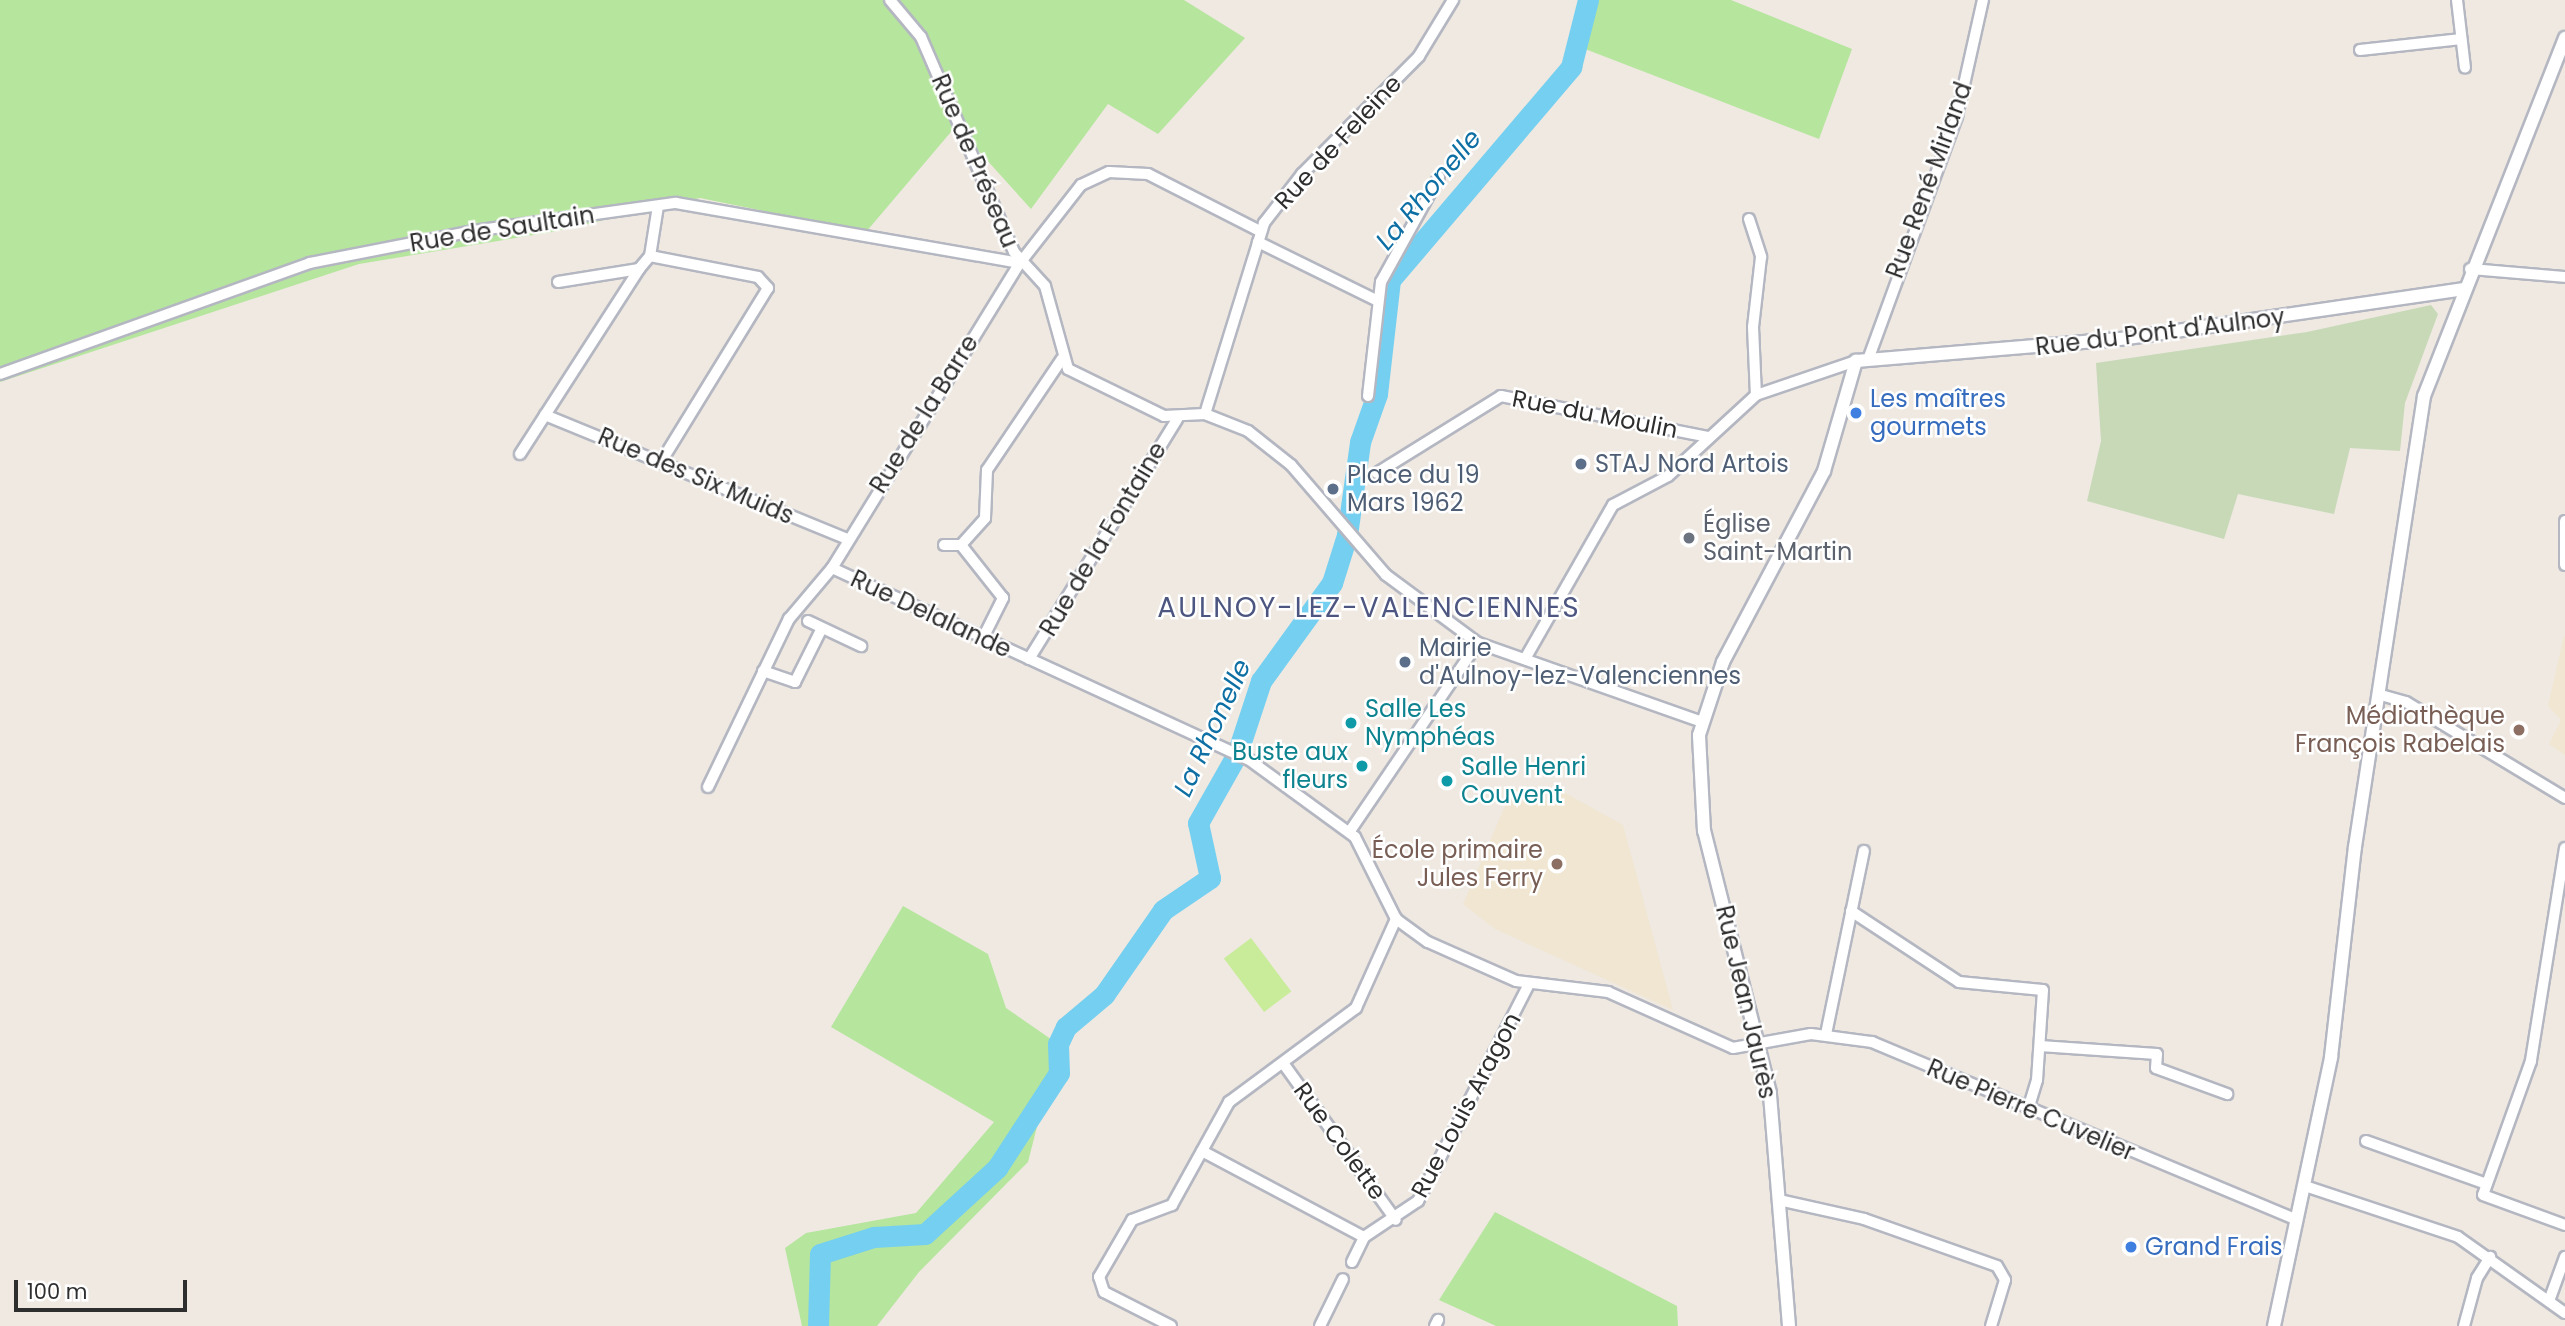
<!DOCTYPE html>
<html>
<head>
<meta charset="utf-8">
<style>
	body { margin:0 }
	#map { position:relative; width:2565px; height:1326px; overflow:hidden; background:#efe9e1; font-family:Poppins,sans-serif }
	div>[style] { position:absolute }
	.education>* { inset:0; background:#f0e6d1 }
	.green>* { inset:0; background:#b6e59e }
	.cemetery>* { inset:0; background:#c8d9b8 }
	.pitch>* { inset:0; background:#c9ec9a; transform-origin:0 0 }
	.river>* { height:21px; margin:-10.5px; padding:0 10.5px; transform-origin:10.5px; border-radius:10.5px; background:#75cff0 }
	.roads { filter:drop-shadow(2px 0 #b4b7c1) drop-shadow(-2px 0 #b4b7c1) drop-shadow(0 2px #b4b7c1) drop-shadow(0 -2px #b4b7c1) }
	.minor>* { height:10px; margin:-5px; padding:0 5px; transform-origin:5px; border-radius:5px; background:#fff }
	.tertiary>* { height:12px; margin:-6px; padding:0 6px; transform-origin:6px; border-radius:6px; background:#fff }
	.dots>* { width:19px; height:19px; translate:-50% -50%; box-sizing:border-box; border:4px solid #fff; border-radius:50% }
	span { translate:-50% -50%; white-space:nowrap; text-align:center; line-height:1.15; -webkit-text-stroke:5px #fff; paint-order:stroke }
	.street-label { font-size:24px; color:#2e2e2e }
	.shop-label { font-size:24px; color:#366cbe }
	.left { translate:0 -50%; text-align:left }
	.service-label { font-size:24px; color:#4e5e75 }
	.worship-label { font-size:24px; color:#5b616d }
	.culture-label { font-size:24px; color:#0d838f }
	.right { translate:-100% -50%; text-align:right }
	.education-label { font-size:24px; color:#785e54 }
	.water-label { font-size:26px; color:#0d6fa3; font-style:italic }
	.quarter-label { font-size:28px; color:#4d5680; letter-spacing:2px }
	.scale { position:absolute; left:14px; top:1280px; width:173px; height:32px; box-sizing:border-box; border:4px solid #2e2e2e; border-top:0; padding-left:9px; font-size:21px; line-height:24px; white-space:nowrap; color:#2e2e2e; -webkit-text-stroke:5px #fff; paint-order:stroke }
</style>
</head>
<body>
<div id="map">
	<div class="education">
		<div style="clip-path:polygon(2564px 636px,2565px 637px,2565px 755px,2549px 744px,2561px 720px,2548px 706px)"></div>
		<div style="clip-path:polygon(1513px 787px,1551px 804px,1556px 788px,1623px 825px,1673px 1010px,1495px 929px,1463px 904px)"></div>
	</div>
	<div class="green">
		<div style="clip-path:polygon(0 0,1184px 0,1245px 38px,1158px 134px,1108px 104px,1031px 209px,956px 126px,866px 232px,700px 198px,552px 232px,359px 264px,0 382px)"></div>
		<div style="clip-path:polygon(1598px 0,1731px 0,1852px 49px,1819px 139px,1585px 49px)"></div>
		<div style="clip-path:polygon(903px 906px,988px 954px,1006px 1008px,1058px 1044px,1028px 1162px,919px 1272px,877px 1326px,802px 1326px,785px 1248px,806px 1233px,916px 1213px,994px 1122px,831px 1027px)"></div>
		<div style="clip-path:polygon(1495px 1212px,1677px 1306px,1678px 1326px,1496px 1326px,1439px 1300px)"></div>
	</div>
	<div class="cemetery">
		<div style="clip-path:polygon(2431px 305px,2438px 314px,2405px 403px,2400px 451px,2350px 448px,2334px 514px,2238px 494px,2224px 539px,2087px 501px,2101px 441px,2096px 363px,2307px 332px)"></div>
	</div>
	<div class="pitch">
		<div style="left:1251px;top:938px;width:67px;height:34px;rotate:53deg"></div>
	</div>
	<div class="river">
		<div style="left:818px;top:1326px;width:72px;rotate:-88.4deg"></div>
		<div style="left:820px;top:1254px;width:57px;rotate:-17.5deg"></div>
		<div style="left:874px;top:1237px;width:51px;rotate:-3.4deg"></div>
		<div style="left:925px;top:1234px;width:98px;rotate:-42.5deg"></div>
		<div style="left:997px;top:1168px;width:113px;rotate:-56.9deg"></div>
		<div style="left:1059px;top:1073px;width:29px;rotate:-92deg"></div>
		<div style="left:1058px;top:1044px;width:19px;rotate:-65deg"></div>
		<div style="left:1066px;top:1027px;width:50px;rotate:-40.1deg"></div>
		<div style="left:1104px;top:995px;width:103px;rotate:-55.2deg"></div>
		<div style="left:1163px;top:910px;width:57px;rotate:-34.2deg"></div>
		<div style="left:1210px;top:878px;width:56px;rotate:-102.3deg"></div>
		<div style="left:1198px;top:823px;width:79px;rotate:-60.5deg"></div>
		<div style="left:1237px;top:754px;width:77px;rotate:-71.8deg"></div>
		<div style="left:1261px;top:681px;width:121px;rotate:-54.1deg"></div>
		<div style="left:1332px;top:583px;width:50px;rotate:-72.6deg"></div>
		<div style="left:1347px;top:535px;width:94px;rotate:-82deg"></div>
		<div style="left:1360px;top:442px;width:51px;rotate:-70.5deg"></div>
		<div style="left:1377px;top:394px;width:115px;rotate:-83.5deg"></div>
		<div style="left:1390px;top:280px;width:280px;rotate:-49.6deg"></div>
		<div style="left:1571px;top:67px;width:69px;rotate:-75.8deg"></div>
	</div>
	<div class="roads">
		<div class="minor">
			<div style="left:890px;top:0;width:48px;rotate:50deg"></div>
			<div style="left:921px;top:37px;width:234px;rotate:66.6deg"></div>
			<div style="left:1014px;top:252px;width:46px;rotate:47.6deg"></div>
			<div style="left:1045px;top:286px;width:86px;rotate:74.5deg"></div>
			<div style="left:1068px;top:369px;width:107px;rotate:26.1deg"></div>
			<div style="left:1164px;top:416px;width:41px;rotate:-2.8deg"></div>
			<div style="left:1205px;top:414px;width:46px;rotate:21.6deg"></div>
			<div style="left:1248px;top:431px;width:55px;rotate:38.3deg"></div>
			<div style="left:1291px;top:465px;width:145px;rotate:49.2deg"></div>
			<div style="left:1386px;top:575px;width:114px;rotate:36.5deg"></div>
			<div style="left:1478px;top:643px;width:235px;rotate:19.4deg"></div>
			<div style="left:2457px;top:0;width:68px;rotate:83.3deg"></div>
			<div style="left:2360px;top:50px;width:102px;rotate:-6.2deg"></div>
			<div style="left:1749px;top:219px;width:40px;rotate:72deg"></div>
			<div style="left:1761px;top:257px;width:70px;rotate:96.5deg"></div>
			<div style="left:1753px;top:327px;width:68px;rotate:87.5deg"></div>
			<div style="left:1258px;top:242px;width:131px;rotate:26.2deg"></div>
			<div style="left:650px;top:256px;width:110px;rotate:11deg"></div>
			<div style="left:758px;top:277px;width:15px;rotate:48deg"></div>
			<div style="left:768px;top:288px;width:202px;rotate:121.6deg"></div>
			<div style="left:2470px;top:269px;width:95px;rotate:4.8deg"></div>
			<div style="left:558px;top:282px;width:82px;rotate:-9.1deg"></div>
			<div style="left:639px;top:269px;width:17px;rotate:-50deg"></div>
			<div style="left:650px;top:256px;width:51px;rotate:-80.9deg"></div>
			<div style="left:1869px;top:357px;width:257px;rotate:-69.9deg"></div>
			<div style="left:1957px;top:116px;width:119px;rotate:-77.4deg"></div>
			<div style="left:0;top:374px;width:329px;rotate:-19.7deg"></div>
			<div style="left:310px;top:263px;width:166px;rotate:-11.1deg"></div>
			<div style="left:473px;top:231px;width:205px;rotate:-7.9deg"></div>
			<div style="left:676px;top:203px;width:349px;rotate:9.9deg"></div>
			<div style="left:1368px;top:396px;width:115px;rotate:-83.5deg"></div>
			<div style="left:1381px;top:282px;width:120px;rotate:-61.1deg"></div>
			<div style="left:1205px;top:414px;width:200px;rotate:-72.8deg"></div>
			<div style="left:1264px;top:223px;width:62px;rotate:-52.2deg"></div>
			<div style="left:1302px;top:174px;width:166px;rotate:-45.2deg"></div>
			<div style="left:1419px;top:56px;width:66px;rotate:-58.7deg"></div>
			<div style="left:545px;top:415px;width:326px;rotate:22.3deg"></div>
			<div style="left:520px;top:454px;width:220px;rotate:-57.2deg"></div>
			<div style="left:1377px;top:473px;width:146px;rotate:-31.8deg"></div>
			<div style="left:1501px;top:396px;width:212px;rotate:11.2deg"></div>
			<div style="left:2565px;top:521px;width:44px;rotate:90deg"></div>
			<div style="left:944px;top:545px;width:17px"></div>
			<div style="left:832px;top:568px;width:458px;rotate:24.7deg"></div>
			<div style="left:1248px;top:759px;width:132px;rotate:36.1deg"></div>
			<div style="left:1355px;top:837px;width:92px;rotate:63.4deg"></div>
			<div style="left:1396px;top:919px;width:39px;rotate:36deg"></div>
			<div style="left:1428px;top:942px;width:96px;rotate:23.9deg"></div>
			<div style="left:1516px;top:981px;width:93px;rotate:6.8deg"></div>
			<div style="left:1608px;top:992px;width:137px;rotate:24.1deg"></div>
			<div style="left:1733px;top:1048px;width:79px;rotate:-10.2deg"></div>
			<div style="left:1811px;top:1034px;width:62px;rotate:7.5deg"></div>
			<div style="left:1872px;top:1042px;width:459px;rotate:22.7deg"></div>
			<div style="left:808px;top:621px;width:59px;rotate:25.3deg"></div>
			<div style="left:983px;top:638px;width:45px;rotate:-63.4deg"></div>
			<div style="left:1003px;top:598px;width:68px;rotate:-128.4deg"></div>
			<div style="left:961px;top:545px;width:36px;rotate:-48deg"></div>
			<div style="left:985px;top:518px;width:48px;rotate:-87.6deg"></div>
			<div style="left:987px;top:470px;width:134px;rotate:-56deg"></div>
			<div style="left:1029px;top:659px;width:282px;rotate:-58.3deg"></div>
			<div style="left:1525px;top:659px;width:177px;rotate:-60.3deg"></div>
			<div style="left:1613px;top:505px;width:62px;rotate:-27.8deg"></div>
			<div style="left:1668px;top:476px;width:120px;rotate:-42.6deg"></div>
			<div style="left:1756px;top:395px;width:106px;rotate:-18.8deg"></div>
			<div style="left:763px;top:671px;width:34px;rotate:19deg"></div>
			<div style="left:795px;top:682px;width:60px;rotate:-63.4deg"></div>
			<div style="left:2381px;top:695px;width:26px;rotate:16deg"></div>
			<div style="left:2406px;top:702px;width:186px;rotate:31.1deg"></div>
			<div style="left:708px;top:787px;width:187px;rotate:-64.3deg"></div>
			<div style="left:789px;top:619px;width:67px;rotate:-49.9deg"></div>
			<div style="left:832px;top:568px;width:358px;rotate:-58.4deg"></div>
			<div style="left:1020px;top:263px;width:99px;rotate:-52deg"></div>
			<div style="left:1081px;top:185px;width:31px;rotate:-25deg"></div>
			<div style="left:1109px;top:172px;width:39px;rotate:3deg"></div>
			<div style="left:1148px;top:174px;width:126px;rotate:27deg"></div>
			<div style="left:1350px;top:831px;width:227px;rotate:-55.8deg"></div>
			<div style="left:2565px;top:848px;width:216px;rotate:99.1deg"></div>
			<div style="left:2531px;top:1061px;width:142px;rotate:109.7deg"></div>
			<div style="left:2483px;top:1195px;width:87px;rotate:20.1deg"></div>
			<div style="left:1851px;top:911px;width:129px;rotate:33.3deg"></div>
			<div style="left:1959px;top:982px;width:84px;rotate:5.4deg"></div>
			<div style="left:2043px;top:990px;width:90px;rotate:93.8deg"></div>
			<div style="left:2037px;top:1080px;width:30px;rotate:107deg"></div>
			<div style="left:1826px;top:1034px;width:187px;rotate:-78.3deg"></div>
			<div style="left:2040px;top:1046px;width:117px;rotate:3.9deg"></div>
			<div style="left:2157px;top:1054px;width:14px;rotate:94deg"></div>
			<div style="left:2156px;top:1068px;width:76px;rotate:20.1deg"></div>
			<div style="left:1283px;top:1063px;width:193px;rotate:54.3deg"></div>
			<div style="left:2366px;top:1141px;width:128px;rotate:19.6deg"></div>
			<div style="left:1202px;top:1151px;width:183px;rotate:28deg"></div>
			<div style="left:2305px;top:1186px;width:161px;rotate:18.4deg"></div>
			<div style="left:2458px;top:1237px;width:131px;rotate:35.4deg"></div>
			<div style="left:1779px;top:1200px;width:87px;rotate:12.6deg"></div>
			<div style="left:1864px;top:1219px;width:141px;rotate:19.5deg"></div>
			<div style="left:1997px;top:1266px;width:16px;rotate:60deg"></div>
			<div style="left:2005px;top:1280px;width:48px;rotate:106.9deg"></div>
			<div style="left:1352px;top:1262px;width:28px;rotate:-64deg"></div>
			<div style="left:1364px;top:1237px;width:65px;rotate:-33.7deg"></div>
			<div style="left:1418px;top:1201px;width:244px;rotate:-62.9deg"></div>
			<div style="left:2549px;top:1301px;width:47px;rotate:-70deg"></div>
			<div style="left:1171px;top:1326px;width:75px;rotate:-153.1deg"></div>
			<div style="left:1104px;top:1292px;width:16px;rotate:-108deg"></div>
			<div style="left:1099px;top:1277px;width:66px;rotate:-59.9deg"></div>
			<div style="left:1132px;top:1220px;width:43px;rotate:-20.6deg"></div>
			<div style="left:1172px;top:1205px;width:118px;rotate:-61deg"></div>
			<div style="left:1229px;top:1102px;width:158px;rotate:-36.5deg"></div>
			<div style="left:1356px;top:1008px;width:98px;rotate:-65.8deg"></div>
			<div style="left:1320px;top:1326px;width:52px;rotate:-63.9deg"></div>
			<div style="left:1435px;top:1326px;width:7px;rotate:-63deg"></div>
			<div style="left:2464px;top:1326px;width:50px;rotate:-74.8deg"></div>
			<div style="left:2477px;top:1278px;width:25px;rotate:-58deg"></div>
		</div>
		<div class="tertiary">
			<div style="left:1789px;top:1326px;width:234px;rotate:-94.7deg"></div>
			<div style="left:1770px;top:1093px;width:270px;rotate:-104.1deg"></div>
			<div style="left:1704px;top:831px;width:96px;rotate:-93deg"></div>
			<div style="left:1699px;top:735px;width:77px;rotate:-71.8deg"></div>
			<div style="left:1723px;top:662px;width:216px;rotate:-62.1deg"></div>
			<div style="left:1824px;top:471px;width:115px;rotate:-73.8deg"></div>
			<div style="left:1856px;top:361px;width:273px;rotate:-4.8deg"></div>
			<div style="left:2128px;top:338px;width:339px;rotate:-8.3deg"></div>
			<div style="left:2274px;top:1326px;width:275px;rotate:-78deg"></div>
			<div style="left:2331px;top:1057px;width:211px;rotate:-83.5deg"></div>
			<div style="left:2355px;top:847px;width:456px;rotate:-81.3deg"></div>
			<div style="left:2424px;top:396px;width:385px;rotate:-68.5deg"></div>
		</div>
	</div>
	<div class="dots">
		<div style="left:1856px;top:413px;background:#3f7fe0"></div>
		<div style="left:1581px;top:464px;background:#5c6f8a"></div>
		<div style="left:1333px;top:489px;background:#5c6f8a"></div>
		<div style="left:1689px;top:538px;background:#6b7280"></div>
		<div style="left:1405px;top:662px;background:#5c6f8a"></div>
		<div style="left:1351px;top:723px;background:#0f9aa8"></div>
		<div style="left:2519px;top:730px;background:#8d6e63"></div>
		<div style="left:1362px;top:766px;background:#0f9aa8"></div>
		<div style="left:1447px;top:781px;background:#0f9aa8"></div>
		<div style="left:1557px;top:864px;background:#8d6e63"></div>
		<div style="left:2131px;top:1247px;background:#3f7fe0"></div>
	</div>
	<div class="street-label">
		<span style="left:1338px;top:142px;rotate:-47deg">Rue de Feleine</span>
		<span style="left:975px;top:161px;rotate:67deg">Rue de Préseau</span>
		<span style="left:1929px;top:180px;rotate:-70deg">Rue René Mirland</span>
		<span style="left:502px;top:229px;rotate:-9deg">Rue de Saultain</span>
		<span style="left:2160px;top:332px;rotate:-7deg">Rue du Pont d'Aulnoy</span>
		<span style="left:924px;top:414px;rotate:-58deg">Rue de la Barre</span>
		<span style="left:1595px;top:414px;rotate:11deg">Rue du Moulin</span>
		<span style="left:696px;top:476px;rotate:23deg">Rue des Six Muids</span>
		<span style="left:1103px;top:539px;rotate:-59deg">Rue de la Fontaine</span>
		<span style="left:931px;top:614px;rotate:25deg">Rue Delalande</span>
		<span style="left:1746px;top:1002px;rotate:77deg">Rue Jean Jaurès</span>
		<span style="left:1466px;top:1105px;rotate:-62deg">Rue Louis Aragon</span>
		<span style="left:2031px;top:1110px;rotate:23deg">Rue Pierre Cuvelier</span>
		<span style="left:1340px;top:1141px;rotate:54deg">Rue Colette</span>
	</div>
	<div class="shop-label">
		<span class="left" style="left:1870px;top:413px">Les maîtres<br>gourmets</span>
		<span class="left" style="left:2145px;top:1247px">Grand Frais</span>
	</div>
	<div class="service-label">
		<span class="left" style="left:1595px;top:464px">STAJ Nord Artois</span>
		<span class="left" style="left:1347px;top:489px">Place du 19<br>Mars 1962</span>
		<span class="left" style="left:1419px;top:662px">Mairie<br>d'Aulnoy-lez-Valenciennes</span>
	</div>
	<div class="worship-label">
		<span class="left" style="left:1703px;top:538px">Église<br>Saint-Martin</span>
	</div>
	<div class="culture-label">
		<span class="left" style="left:1365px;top:723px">Salle Les<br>Nymphéas</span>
		<span class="right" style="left:1348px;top:766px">Buste aux<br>fleurs</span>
		<span class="left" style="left:1461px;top:781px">Salle Henri<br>Couvent</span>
	</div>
	<div class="education-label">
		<span class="right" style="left:2505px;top:730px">Médiathèque<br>François Rabelais</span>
		<span class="right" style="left:1543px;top:864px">École primaire<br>Jules Ferry</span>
	</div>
	<div class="water-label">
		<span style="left:1429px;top:190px;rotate:-50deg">La Rhonelle</span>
		<span style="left:1213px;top:728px;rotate:-65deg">La Rhonelle</span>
	</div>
	<div class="quarter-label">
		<span style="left:1369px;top:608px">AULNOY-LEZ-VALENCIENNES</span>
	</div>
	<div class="scale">100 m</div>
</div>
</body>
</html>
